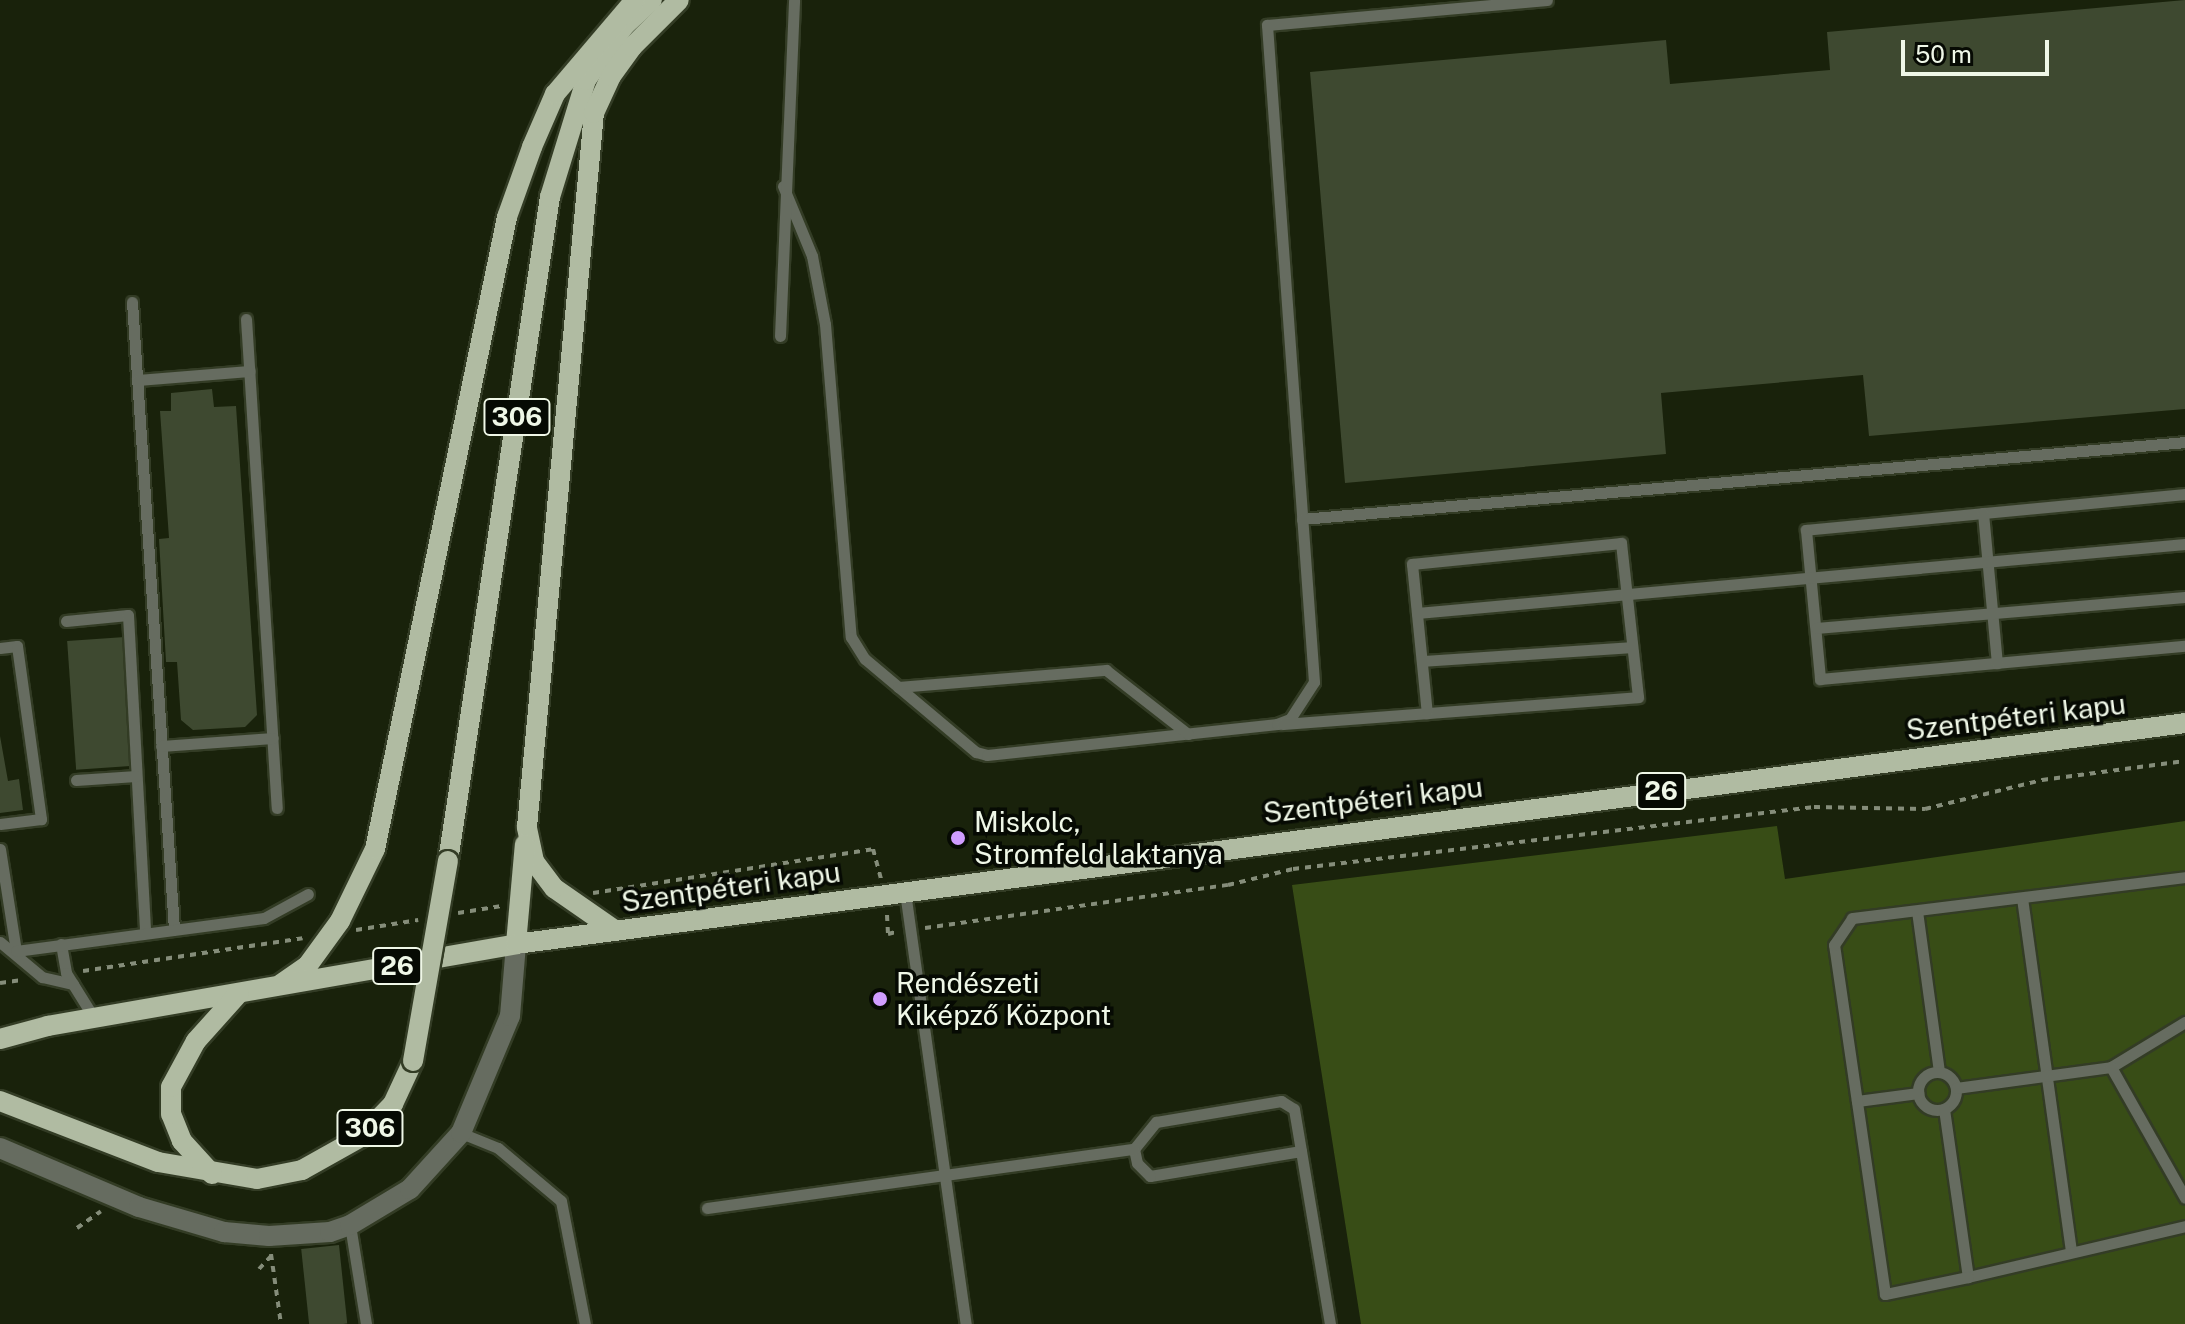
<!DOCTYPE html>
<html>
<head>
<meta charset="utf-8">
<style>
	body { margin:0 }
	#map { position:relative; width:2185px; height:1324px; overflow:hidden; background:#19220b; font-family:"Public Sans",sans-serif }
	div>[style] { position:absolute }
	.green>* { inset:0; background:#384d16 }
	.building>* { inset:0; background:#3e4930; transform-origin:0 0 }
	.path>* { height:4px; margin-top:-2px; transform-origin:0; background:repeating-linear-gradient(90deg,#858d7a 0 6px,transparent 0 12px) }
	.roads { filter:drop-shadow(2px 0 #333c25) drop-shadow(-2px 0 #333c25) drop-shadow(0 2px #333c25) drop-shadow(0 -2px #333c25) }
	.lane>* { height:11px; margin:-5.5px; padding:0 5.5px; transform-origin:5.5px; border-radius:5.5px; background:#666c60 }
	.lane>.ring { margin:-5.5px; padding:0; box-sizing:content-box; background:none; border:11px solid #666c60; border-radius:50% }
	.street>* { height:20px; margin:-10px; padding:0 10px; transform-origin:10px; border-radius:10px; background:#666c60 }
	.primary>* { height:20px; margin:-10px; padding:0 10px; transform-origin:10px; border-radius:10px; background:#b0bba2 }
	.bridges { filter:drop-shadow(2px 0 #333c25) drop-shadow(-2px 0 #333c25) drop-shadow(0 2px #333c25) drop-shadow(0 -2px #333c25) }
	.primary-bridge>* { height:20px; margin:-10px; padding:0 10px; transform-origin:10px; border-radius:10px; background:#b0bba2 }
	.dots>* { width:22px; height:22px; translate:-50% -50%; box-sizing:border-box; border:4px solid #060a03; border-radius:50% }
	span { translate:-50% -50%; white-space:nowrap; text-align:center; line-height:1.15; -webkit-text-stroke:7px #060a03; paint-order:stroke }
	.shield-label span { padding:2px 6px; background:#060a03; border:2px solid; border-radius:6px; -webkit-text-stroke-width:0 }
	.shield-label { font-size:26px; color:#eff7e7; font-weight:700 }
	.street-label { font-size:28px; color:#eff7e7 }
	.poi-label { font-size:28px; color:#eff7e7 }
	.left { translate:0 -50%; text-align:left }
	.scale { position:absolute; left:1901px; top:40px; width:148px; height:36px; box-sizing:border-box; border:4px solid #eff7e7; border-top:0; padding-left:10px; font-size:24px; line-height:28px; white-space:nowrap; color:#eff7e7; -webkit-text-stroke:6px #060a03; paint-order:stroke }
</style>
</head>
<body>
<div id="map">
	<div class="green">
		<div style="clip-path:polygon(2185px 821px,2185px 1324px,1361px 1324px,1292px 885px,1777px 826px,1785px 879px)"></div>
	</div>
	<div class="building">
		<div style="clip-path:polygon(2185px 0,2185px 409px,1869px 436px,1863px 375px,1661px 393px,1666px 454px,1345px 483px,1310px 72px,1666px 40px,1670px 84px,1830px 70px,1827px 32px)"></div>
		<div style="clip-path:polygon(212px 389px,214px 407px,236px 406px,257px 715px,245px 727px,193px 730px,181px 720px,177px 662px,166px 662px,159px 539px,169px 538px,160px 411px,171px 411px,171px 393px)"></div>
		<div style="left:125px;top:637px;width:129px;height:58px;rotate:86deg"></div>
		<div style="clip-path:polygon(0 736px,8px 781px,19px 779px,23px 810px,0 813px)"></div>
		<div style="left:339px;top:1245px;width:79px;height:38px;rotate:84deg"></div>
	</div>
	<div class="path">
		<div style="left:593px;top:893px;width:283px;rotate:-8.9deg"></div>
		<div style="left:873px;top:849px;width:31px;rotate:75deg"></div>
		<div style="left:458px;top:913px;width:44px;rotate:-9.2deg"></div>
		<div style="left:887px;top:915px;width:19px;rotate:87deg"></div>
		<div style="left:888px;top:934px;width:8px;rotate:-14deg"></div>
		<div style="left:925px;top:928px;width:306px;rotate:-8.1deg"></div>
		<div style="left:1228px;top:885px;width:67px;rotate:-13.8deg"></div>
		<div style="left:1293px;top:869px;width:525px;rotate:-6.79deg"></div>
		<div style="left:1814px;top:807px;width:111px;rotate:1deg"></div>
		<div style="left:1925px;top:809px;width:121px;rotate:-13.9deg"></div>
		<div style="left:2042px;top:780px;width:144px;rotate:-7.6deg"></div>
		<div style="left:356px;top:930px;width:63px;rotate:-9.2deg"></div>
		<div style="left:83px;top:971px;width:222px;rotate:-8.5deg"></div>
		<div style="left:0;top:983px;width:22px;rotate:-8deg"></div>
		<div style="left:77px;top:1228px;width:29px;rotate:-35deg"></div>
		<div style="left:271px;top:1254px;width:71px;rotate:81.9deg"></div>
		<div style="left:259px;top:1269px;width:18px;rotate:-47deg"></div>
	</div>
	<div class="roads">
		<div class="lane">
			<div style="left:783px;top:186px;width:76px;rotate:67.5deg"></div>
			<div style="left:812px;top:256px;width:69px;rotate:79.2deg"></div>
			<div style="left:825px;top:324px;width:314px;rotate:85.3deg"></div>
			<div style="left:851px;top:637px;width:26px;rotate:58deg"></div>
			<div style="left:865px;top:659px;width:145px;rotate:40deg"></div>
			<div style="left:976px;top:752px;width:11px;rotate:15deg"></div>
			<div style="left:987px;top:755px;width:292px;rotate:-6.1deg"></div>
			<div style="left:1277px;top:724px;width:14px;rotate:-21deg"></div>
			<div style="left:1290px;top:719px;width:44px;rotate:-57deg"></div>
			<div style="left:1314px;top:682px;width:659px;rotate:-94.09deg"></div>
			<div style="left:1267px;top:25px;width:281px;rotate:-5.1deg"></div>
			<div style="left:132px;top:302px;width:629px;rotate:86.17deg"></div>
			<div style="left:246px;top:319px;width:490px;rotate:86.4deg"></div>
			<div style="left:780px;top:336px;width:336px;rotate:-87.6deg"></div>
			<div style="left:137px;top:380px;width:113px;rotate:-4.6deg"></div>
			<div style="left:2185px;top:494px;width:381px;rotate:174.6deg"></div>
			<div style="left:1806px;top:530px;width:150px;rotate:84.6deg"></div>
			<div style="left:1820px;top:679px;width:366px;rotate:-5.2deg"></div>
			<div style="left:1983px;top:513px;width:151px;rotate:84.7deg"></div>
			<div style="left:1302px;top:519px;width:886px;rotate:-4.98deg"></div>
			<div style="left:1417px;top:613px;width:771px;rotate:-5.13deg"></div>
			<div style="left:66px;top:621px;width:62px;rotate:-5.5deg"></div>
			<div style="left:128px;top:615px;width:318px;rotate:86.9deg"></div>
			<div style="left:1816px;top:628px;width:370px;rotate:-4.8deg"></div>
			<div style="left:0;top:648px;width:17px;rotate:-7deg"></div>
			<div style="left:17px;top:646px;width:175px;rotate:82.1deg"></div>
			<div style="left:41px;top:819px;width:41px;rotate:173deg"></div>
			<div style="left:1422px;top:661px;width:210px;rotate:-3.8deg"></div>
			<div style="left:898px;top:687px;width:209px;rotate:-4.7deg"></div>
			<div style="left:1106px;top:670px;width:104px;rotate:38deg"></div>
			<div style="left:1282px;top:724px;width:357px;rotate:-4.3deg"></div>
			<div style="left:1638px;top:697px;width:155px;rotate:-96.3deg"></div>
			<div style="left:1621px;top:543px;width:210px;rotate:174.3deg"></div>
			<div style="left:1412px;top:564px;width:150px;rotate:84.3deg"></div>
			<div style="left:161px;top:746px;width:112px;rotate:-4.1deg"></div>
			<div style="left:76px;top:780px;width:60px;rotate:-3.8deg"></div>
			<div style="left:0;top:849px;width:103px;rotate:81.1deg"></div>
			<div style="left:905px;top:892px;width:436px;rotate:82deg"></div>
			<div style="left:2022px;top:898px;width:357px;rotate:82.1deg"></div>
			<div style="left:1917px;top:911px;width:162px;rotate:82.2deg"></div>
			<div style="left:0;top:942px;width:55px;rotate:39.8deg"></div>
			<div style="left:42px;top:977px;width:32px;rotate:13deg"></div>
			<div style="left:61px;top:944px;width:29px;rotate:80deg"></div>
			<div style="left:66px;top:973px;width:53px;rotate:58.1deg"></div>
			<div style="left:16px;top:951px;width:250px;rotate:-7.6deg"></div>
			<div style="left:264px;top:918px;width:50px;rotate:-28.6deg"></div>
			<div style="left:2111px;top:1067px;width:87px;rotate:-31.3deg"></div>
			<div class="ring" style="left:1918px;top:1072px;width:27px;height:27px"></div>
			<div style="left:1956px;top:1088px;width:156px;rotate:-7.7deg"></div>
			<div style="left:2111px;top:1067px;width:150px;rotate:60.5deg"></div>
			<div style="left:1857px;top:1101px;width:62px;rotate:-7.5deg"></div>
			<div style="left:1944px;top:1109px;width:170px;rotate:81.9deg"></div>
			<div style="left:1968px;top:1277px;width:223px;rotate:-13.2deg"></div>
			<div style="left:461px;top:1133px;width:40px;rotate:22deg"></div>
			<div style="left:498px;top:1148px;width:82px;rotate:40.1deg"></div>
			<div style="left:561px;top:1201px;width:125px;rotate:79deg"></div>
			<div style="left:1301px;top:1151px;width:153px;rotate:170.6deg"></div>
			<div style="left:1150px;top:1176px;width:18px;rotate:-135deg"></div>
			<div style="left:1137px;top:1163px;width:14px;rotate:-102deg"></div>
			<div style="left:1134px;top:1149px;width:35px;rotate:-51deg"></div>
			<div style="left:1156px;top:1122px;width:127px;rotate:-9.5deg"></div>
			<div style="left:1281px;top:1101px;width:15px;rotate:32deg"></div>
			<div style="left:1294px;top:1109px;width:218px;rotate:80.5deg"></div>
			<div style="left:707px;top:1208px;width:431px;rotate:-7.9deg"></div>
			<div style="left:350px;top:1225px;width:100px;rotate:80.8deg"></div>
			<div style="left:1968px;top:1277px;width:85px;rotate:168.4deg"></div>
			<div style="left:1885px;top:1294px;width:353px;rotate:-98.3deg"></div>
			<div style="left:1834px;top:945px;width:32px;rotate:-56deg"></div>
			<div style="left:1852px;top:918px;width:336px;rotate:-7deg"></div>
		</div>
		<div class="street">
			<div style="left:0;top:1148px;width:151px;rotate:23deg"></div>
			<div style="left:139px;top:1207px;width:89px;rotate:16.4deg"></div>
			<div style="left:224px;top:1232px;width:45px;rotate:5.1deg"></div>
			<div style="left:269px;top:1236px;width:61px;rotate:-3.8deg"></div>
			<div style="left:330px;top:1232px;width:21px;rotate:-19deg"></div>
			<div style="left:350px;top:1225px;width:70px;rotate:-31deg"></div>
			<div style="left:410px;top:1189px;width:76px;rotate:-47.7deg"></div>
			<div style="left:461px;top:1133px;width:127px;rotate:-67.3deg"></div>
			<div style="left:510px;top:1016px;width:72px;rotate:-85.2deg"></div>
		</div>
		<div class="primary">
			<div style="left:448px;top:861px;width:672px;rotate:-81.27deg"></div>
			<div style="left:550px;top:197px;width:122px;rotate:-72.9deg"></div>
			<div style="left:586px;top:80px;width:66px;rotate:-54.9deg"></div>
			<div style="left:624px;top:26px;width:38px;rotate:-43deg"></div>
			<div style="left:616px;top:931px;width:75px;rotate:-145.3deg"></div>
			<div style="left:554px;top:888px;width:34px;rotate:-127deg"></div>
			<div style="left:534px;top:861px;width:35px;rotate:-102deg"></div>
			<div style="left:527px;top:827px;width:717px;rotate:-84.64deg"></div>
			<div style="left:594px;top:113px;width:41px;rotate:-65.3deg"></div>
			<div style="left:611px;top:76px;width:36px;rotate:-54deg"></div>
			<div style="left:632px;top:47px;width:66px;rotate:-45deg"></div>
			<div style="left:516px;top:944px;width:100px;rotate:-84.9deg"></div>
			<div style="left:281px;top:984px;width:33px;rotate:-35deg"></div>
			<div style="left:308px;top:965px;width:54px;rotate:-54deg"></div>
			<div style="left:340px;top:921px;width:80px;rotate:-64.1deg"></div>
			<div style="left:375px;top:849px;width:646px;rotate:-78.2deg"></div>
			<div style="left:507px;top:217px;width:74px;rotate:-70.3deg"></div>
			<div style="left:532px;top:147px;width:58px;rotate:-66.5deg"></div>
			<div style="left:555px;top:94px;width:123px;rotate:-49.6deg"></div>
			<div style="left:0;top:1039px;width:50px;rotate:-15.2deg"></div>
			<div style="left:48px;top:1026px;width:475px;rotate:-9.9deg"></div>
			<div style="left:516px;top:944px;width:1684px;rotate:-7.54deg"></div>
			<div style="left:0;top:1101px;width:169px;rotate:21.1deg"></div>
			<div style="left:158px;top:1162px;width:100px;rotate:9.7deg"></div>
			<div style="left:257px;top:1179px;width:46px;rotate:-11.3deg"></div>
			<div style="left:302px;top:1170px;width:68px;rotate:-29.2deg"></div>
			<div style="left:361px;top:1137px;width:46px;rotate:-45.9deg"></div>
			<div style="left:393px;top:1104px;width:47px;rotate:-65.1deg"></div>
			<div style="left:212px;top:1174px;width:45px;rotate:-132.3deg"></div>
			<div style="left:182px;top:1141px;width:29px;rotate:-112deg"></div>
			<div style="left:171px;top:1114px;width:27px;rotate:-90deg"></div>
			<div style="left:171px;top:1087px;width:52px;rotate:-61.5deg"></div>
			<div style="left:196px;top:1041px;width:64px;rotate:-48.1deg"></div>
		</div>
	</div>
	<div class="bridges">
		<div class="primary-bridge">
			<div style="left:413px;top:1061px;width:203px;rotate:-80.1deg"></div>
		</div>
	</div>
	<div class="dots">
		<div style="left:958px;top:838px;background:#d09dff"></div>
		<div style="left:880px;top:999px;background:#d09dff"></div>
	</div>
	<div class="shield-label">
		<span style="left:517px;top:417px">306</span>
		<span style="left:1661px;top:791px">26</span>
		<span style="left:397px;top:966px">26</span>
		<span style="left:370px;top:1128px">306</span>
	</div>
	<div class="street-label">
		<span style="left:2016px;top:717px;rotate:-7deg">Szentpéteri kapu</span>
		<span style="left:1373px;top:800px;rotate:-7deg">Szentpéteri kapu</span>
		<span style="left:731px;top:887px;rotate:-8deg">Szentpéteri kapu</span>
	</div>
	<div class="poi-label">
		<span class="left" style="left:974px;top:838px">Miskolc,<br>Stromfeld laktanya</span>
		<span class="left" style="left:896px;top:999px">Rendészeti<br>Kiképző Központ</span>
	</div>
	<div class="scale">50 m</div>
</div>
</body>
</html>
